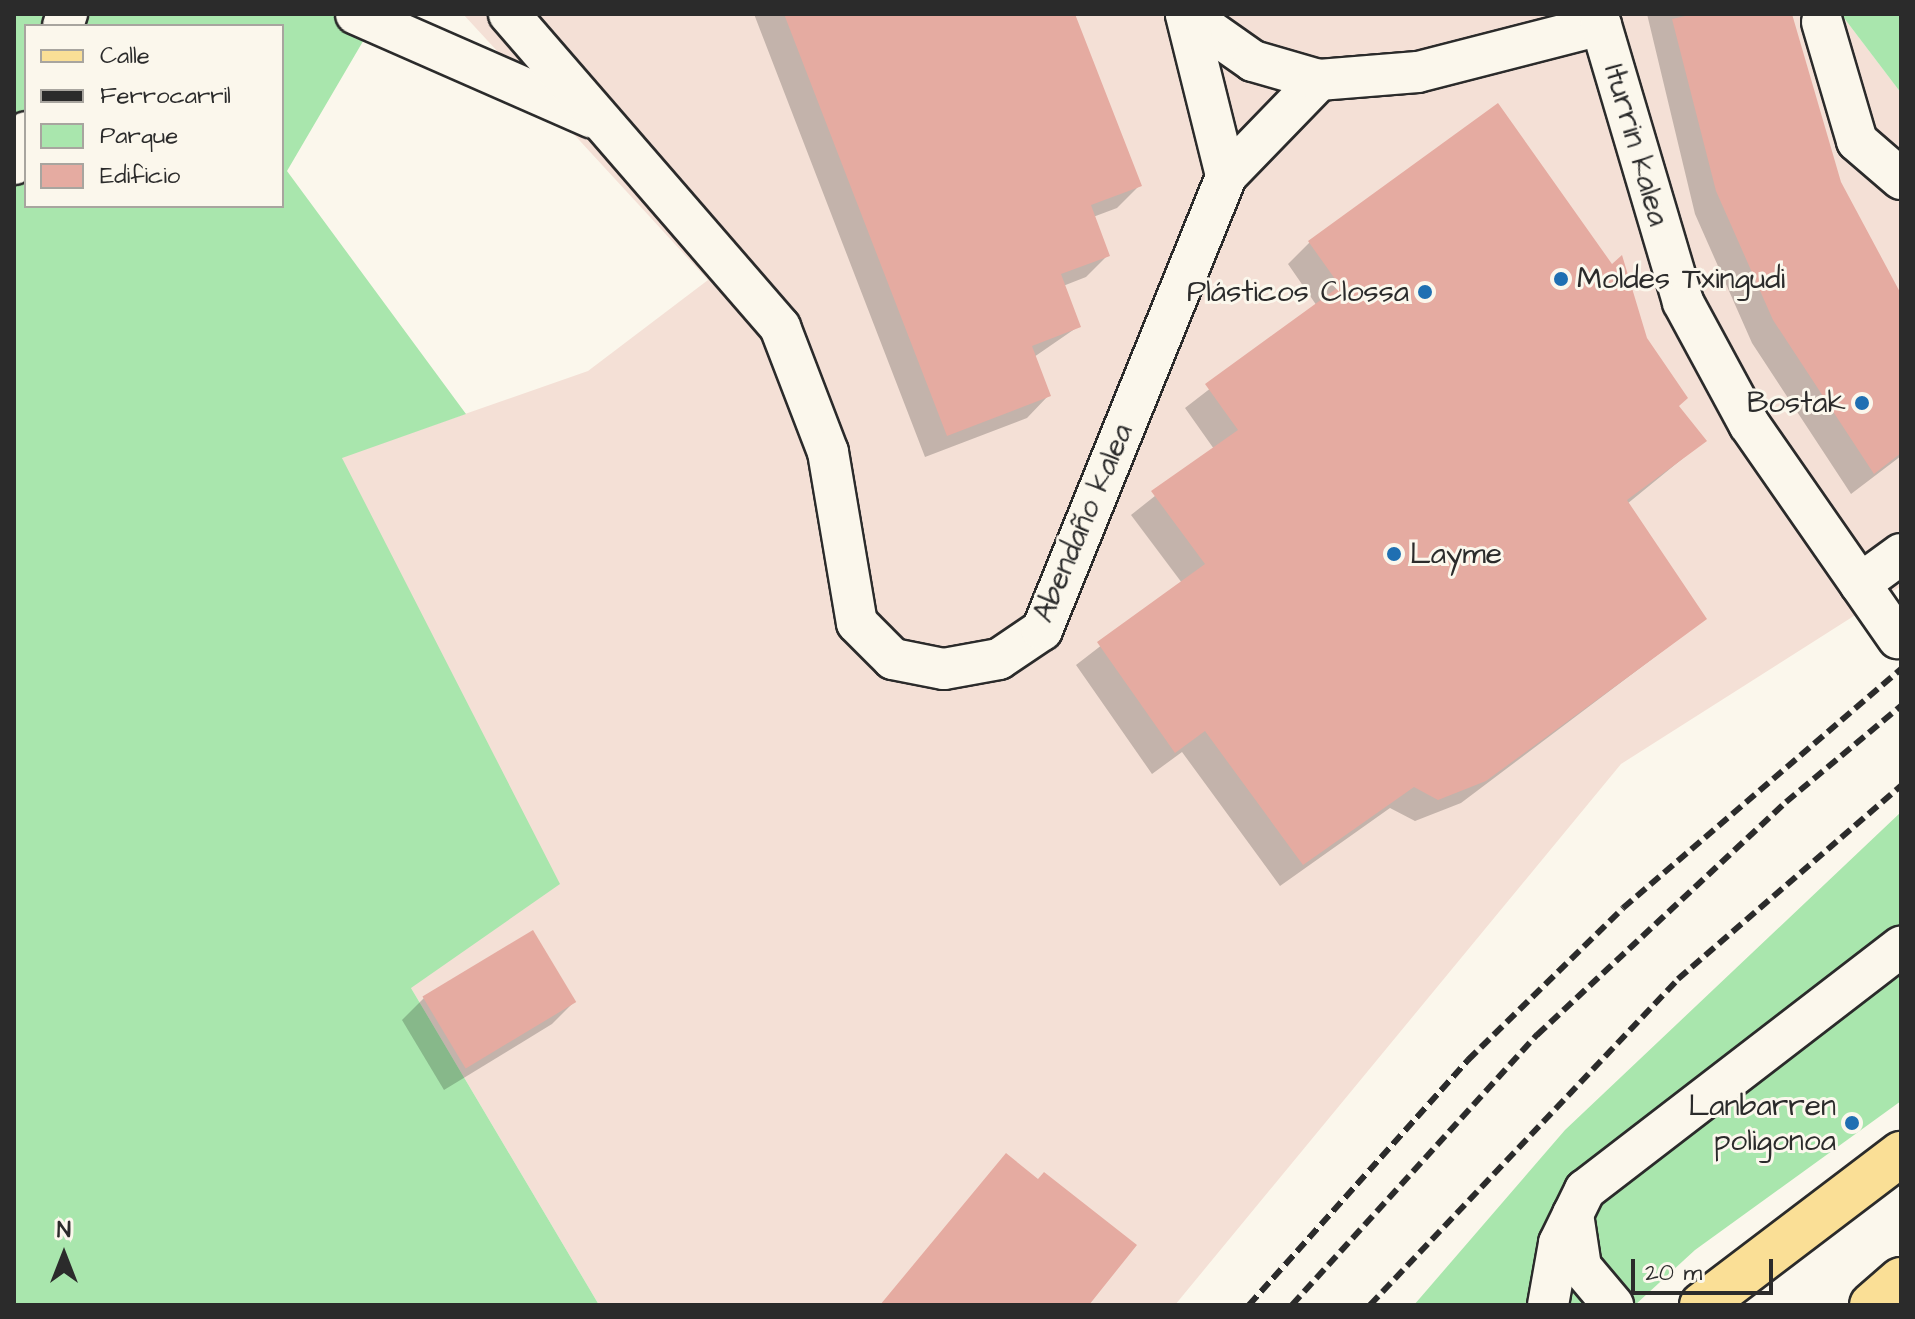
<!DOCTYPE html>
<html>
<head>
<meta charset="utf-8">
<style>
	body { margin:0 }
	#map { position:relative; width:1915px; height:1319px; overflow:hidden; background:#fbf7ec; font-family:"Architects Daughter",sans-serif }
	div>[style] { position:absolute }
	.built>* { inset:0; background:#f4e0d6 }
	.green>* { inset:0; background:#a9e6ad }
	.shadow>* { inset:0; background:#0003 }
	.building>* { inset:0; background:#e5aba1; transform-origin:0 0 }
	.roads { filter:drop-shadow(2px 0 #2b2b2b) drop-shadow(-2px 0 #2b2b2b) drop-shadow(0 2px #2b2b2b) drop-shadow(0 -2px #2b2b2b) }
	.minor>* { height:40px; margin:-20px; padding:0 20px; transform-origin:20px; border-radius:20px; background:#fbf7ec }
	.primary>* { height:44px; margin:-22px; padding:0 22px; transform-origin:22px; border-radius:22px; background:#fadf96 }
	.rail>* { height:6px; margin-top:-3px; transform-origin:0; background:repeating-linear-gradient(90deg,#2b2b2b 0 12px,transparent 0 18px) }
	.dots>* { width:22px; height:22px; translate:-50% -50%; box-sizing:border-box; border:4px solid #fbf7ec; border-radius:50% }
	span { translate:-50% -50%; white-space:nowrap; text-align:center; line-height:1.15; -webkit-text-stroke:6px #fbf7ec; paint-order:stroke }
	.street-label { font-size:30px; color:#2b2b2b }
	.poi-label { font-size:30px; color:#2b2b2b }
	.left { translate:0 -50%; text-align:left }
	.right { translate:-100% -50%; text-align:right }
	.frame { position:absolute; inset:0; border:16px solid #2b2b2b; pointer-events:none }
	.legend { position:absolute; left:24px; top:24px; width:260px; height:184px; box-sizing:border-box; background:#fbf7ec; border:2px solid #a8a59f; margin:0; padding:10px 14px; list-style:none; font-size:24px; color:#2b2b2b }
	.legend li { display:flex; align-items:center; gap:16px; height:40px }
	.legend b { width:40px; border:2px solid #a8a59f }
	.north { position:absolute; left:24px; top:1215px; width:80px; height:80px; -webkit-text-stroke:6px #fbf7ec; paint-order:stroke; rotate:0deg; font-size:22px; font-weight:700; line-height:32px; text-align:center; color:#2b2b2b }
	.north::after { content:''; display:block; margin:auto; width:28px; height:36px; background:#2b2b2b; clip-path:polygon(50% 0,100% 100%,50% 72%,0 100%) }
	.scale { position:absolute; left:1631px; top:1259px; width:142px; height:36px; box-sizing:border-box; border:4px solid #2b2b2b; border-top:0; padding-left:10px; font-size:24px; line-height:28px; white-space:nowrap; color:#2b2b2b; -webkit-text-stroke:6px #fbf7ec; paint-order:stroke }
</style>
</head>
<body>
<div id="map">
	<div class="built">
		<div style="clip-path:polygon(463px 14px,1841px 14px,1901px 93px,1901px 586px,1621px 764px,1175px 1305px,599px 1305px,411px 988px,342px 457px,588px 371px,708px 280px)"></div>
	</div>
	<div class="green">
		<div style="clip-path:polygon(evenodd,14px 14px,379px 14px,287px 171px,466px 414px,342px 458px,560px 884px,411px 988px,599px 1305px,14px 1305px,14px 14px,26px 26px,282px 26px,282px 206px,26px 206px,26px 26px)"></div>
		<div style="clip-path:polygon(1841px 14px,1901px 14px,1901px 93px)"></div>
		<div style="clip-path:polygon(1901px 812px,1901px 1101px,1695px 1250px,1635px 1305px,1414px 1305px,1565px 1130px)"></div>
	</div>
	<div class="shadow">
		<div style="clip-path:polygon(754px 14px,1073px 14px,1139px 186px,1117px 208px,1093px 217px,1108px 255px,1086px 277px,1063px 286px,1079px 326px,1034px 357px,1049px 395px,1027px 418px,925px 457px)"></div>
		<div style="clip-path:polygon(1647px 14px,1790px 14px,1839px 183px,1901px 298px,1901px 456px,1851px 494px,1752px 343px,1695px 214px)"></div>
		<div style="clip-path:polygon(1310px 242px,1645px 338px,1677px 406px,1704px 441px,1627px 504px,1705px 619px,1461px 803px,1415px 821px,1390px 808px,1280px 886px,1182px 752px,1152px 774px,1076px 665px,1182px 583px,1131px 515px,1214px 449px,1185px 408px,1317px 306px,1288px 264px)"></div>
		<div style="clip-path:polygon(424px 998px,574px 1002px,552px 1024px,444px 1090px,402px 1020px)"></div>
	</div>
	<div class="building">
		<div style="clip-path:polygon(784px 14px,1075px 14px,1142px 186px,1091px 205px,1110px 256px,1061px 274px,1081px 327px,1032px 346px,1051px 396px,947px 436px)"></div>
		<div style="clip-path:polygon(1694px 14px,1792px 14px,1841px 182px,1901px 294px,1901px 453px,1874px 474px,1773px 320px,1716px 191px,1672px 19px)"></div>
		<div style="clip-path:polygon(1498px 103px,1612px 264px,1622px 255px,1647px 338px,1688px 398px,1679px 406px,1707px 441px,1627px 500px,1707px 619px,1486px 781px,1438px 800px,1414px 787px,1303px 865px,1205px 731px,1175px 753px,1097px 642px,1205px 564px,1151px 491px,1238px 430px,1205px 384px,1340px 286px,1308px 241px)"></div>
		<div style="left:533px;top:930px;width:84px;height:129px;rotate:59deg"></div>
		<div style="clip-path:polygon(1006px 1153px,1038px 1179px,1044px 1172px,1137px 1245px,1089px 1305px,880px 1305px)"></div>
	</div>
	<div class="roads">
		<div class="minor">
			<div style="left:356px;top:14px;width:257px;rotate:23.7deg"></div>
			<div style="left:509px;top:14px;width:414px;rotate:49.1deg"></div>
			<div style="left:780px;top:327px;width:134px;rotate:69deg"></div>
			<div style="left:828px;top:452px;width:173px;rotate:80.4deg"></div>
			<div style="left:857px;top:623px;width:51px;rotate:45deg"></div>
			<div style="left:893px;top:659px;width:52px;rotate:11.1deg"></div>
			<div style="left:944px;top:669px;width:56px;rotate:-10.3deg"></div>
			<div style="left:999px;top:659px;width:52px;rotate:-34deg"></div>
			<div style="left:1042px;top:630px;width:490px;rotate:-67.9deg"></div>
			<div style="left:1226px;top:176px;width:134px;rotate:-45.9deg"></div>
			<div style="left:1186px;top:14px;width:82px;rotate:35deg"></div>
			<div style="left:1253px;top:61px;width:69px;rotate:16.1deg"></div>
			<div style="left:1319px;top:80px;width:99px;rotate:-4.6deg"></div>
			<div style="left:1418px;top:72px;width:189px;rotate:-14.4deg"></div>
			<div style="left:1601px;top:25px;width:289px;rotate:73.5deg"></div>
			<div style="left:1683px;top:302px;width:139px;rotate:61.6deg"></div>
			<div style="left:1749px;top:424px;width:261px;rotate:55.2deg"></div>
			<div style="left:1186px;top:15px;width:166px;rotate:76deg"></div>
			<div style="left:1822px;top:22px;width:124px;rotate:73.6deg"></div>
			<div style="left:1857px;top:141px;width:58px;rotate:40.8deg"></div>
			<div style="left:63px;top:26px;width:13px;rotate:-72deg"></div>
			<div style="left:14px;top:164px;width:34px;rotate:-69deg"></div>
			<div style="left:1860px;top:584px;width:51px;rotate:-36.2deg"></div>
			<div style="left:1573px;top:1214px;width:54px;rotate:81.4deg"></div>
			<div style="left:1581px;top:1267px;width:50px;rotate:49.9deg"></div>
			<div style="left:1548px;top:1305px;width:63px;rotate:-79.9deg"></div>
			<div style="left:1559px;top:1243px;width:59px;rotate:-63.9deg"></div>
			<div style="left:1585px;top:1190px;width:399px;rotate:-37.6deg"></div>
		</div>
		<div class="primary">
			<div style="left:1702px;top:1305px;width:250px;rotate:-37.2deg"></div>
			<div style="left:1872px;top:1305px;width:38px;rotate:-41deg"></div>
		</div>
	</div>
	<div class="rail">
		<div style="left:1249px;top:1305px;width:329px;rotate:-48.2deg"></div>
		<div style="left:1468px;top:1060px;width:217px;rotate:-44.4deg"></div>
		<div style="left:1623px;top:908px;width:367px;rotate:-40.7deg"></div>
		<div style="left:1292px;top:1305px;width:365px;rotate:-47.8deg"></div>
		<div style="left:1537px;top:1035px;width:341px;rotate:-43.1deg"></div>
		<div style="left:1786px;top:802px;width:150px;rotate:-39.9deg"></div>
		<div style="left:1370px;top:1305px;width:448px;rotate:-46.6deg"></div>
		<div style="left:1678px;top:979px;width:295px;rotate:-40.9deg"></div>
	</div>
	<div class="dots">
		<div style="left:1561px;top:279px;background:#1f6fb2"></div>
		<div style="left:1425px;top:292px;background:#1f6fb2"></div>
		<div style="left:1862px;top:403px;background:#1f6fb2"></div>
		<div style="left:1394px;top:554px;background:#1f6fb2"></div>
		<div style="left:1852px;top:1123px;background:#1f6fb2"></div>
	</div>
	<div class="street-label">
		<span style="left:1636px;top:145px;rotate:74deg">Iturrin kalea</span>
		<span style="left:1083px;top:523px;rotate:-67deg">Abendaño kalea</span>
	</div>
	<div class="poi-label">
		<span class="left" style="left:1577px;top:279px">Moldes Txingudi</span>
		<span class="right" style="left:1409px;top:292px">Plásticos Clossa</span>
		<span class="right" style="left:1846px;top:403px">Bostak</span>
		<span class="left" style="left:1410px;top:554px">Layme</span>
		<span class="right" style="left:1836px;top:1123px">Lanbarren<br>poligonoa</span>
	</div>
	<div class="frame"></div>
	<ul class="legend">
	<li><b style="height:10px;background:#fadf96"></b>Calle</li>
	<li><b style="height:10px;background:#2b2b2b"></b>Ferrocarril</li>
	<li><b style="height:22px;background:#a9e6ad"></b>Parque</li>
	<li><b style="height:22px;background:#e5aba1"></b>Edificio</li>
	</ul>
	<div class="north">N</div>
	<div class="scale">20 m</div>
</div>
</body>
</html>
